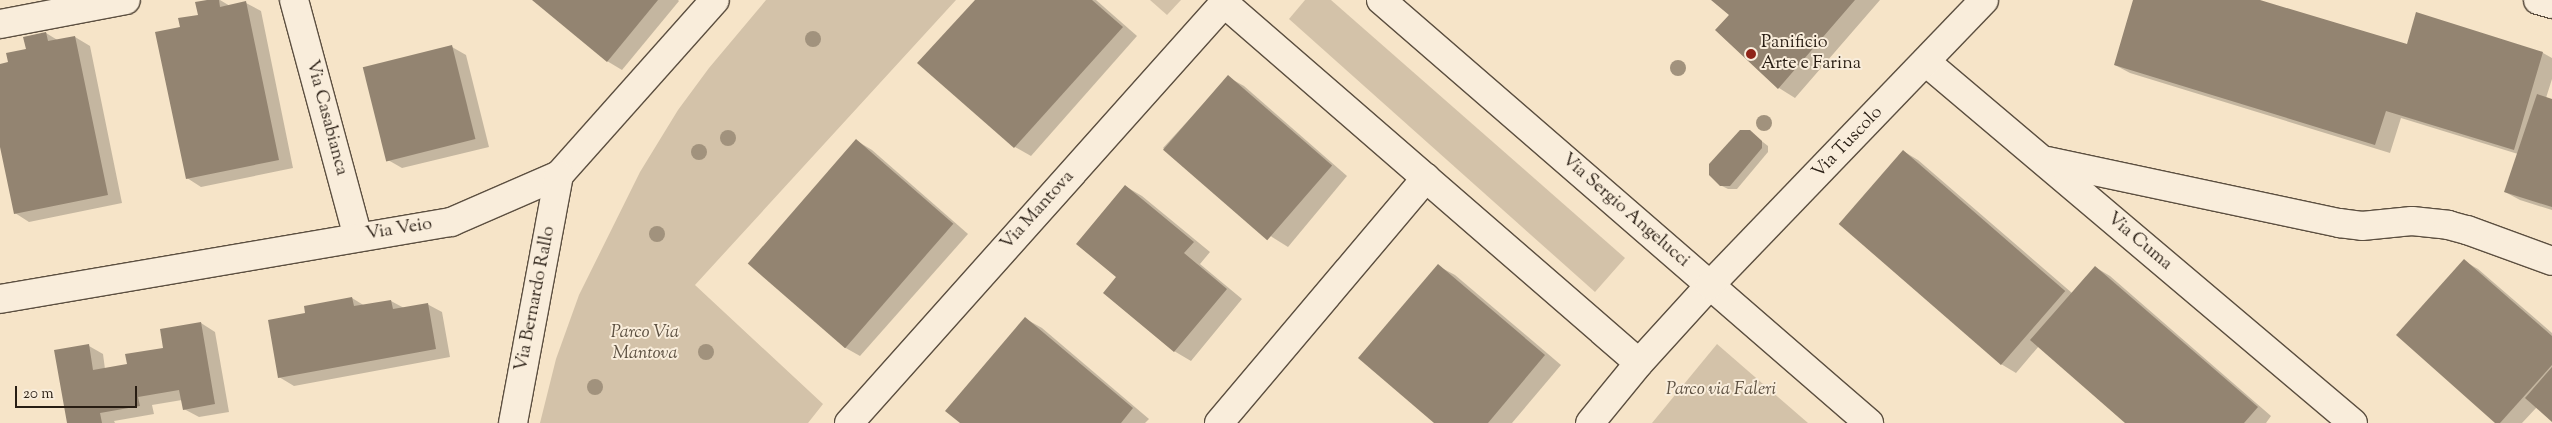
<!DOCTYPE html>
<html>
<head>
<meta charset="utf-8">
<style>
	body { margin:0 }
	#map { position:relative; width:2552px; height:423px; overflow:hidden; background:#f6e4c8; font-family:"Sorts Mill Goudy",serif }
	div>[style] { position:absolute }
	.green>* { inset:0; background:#d3c2a9 }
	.shadow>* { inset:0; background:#0003 }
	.building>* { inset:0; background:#938471; transform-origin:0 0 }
	.roads { filter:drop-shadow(1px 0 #5c4f40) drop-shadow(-1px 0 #5c4f40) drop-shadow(0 1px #5c4f40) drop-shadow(0 -1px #5c4f40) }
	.street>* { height:28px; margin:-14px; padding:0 14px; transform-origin:14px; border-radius:14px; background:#f9eddb }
	.trees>* { width:16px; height:16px; margin:-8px; border-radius:50%; background:#a1927d }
	.dots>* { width:14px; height:14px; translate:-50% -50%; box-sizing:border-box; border:2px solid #f9eddb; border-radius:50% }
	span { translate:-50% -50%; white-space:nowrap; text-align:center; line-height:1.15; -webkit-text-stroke:4px #f9eddb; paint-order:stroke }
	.poi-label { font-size:18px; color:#281d13 }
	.left { translate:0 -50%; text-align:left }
	.street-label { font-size:18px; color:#281d13 }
	.park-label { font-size:18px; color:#5b4f40; font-style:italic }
	.scale { position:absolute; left:15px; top:386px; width:122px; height:22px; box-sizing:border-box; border:2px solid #281d13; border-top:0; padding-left:6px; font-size:15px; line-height:18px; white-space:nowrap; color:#281d13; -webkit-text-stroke:4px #f9eddb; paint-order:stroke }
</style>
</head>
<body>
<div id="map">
	<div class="green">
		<div style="clip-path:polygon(766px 0,956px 0,695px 285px,823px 404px,808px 423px,540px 423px,556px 359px,579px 295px,640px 172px,678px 110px,709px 68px)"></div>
		<div style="clip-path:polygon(1150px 0,1181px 0,1167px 15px)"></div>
		<div style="clip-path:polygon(1305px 0,1331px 0,1625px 258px,1595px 292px,1289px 19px)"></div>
		<div style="clip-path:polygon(1717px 344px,1808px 423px,1652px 423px)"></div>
	</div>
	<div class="shadow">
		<div style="clip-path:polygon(213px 0,220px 0,230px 6px,246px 3px,261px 11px,293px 168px,201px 187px,187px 178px,181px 28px,199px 16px)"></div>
		<div style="clip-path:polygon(535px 0,678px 0,679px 1px,622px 70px,607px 61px)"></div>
		<div style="clip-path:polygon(977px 0,1096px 0,1137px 36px,1031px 156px,1015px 147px,919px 63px)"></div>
		<div style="clip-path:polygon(1713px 0,1880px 0,1795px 98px,1779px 88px,1717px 30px,1730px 14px)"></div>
		<div style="clip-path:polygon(2135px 0,2256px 0,2407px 46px,2543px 53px,2552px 58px,2552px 79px,2546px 98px,2552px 100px,2552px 210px,2520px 200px,2505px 192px,2518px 154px,2401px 118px,2390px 153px,2130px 73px,2115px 65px)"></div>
		<div style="clip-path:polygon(46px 33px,59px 41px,75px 37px,90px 46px,122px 203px,29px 222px,15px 213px,0 140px,0 65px,9px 63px)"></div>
		<div style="clip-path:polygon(452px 47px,466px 55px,489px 147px,402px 168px,388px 160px)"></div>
		<div style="clip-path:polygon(1228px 77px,1244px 86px,1347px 176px,1288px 247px,1272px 237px,1163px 148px)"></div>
		<div style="clip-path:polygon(1750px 132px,1768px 146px,1768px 152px,1737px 189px,1728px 189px,1720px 185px)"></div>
		<div style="clip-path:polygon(857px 141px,872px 150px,968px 234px,860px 356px,844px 347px)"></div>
		<div style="clip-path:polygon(1903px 151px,1918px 160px,2072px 293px,2095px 267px,2110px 276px,2271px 416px,2266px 423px,2127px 423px,2039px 346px,2016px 373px,2001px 364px)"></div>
		<div style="clip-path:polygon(1125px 186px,1142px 196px,1210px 252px,1200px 264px,1242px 299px,1191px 361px,1174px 351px)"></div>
		<div style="clip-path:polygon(2464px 261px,2478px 269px,2552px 333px,2552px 420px,2537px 407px,2522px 423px,2497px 423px)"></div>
		<div style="clip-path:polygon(1438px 266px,1455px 275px,1561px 365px,1512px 423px,1436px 423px)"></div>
		<div style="clip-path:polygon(352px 298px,365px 306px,391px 301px,404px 308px,427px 304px,442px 312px,450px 357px,294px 386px,279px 377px,306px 314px)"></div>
		<div style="clip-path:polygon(1026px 319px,1042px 328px,1149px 419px,1145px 423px,962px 423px)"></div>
		<div style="clip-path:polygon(201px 323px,215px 332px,229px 412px,199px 417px,184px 409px,182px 400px,152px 405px,154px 414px,114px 421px,115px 423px,68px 423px,89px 346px,103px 354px,105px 369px,129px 365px,165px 349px)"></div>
	</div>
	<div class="building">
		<div style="clip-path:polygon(207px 0,219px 0,220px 7px,246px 1px,279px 160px,186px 179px,155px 32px,180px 27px,178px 18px,198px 15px,195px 2px)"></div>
		<div style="clip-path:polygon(532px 0,658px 0,607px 62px)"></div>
		<div style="clip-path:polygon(975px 0,1092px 0,1123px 27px,1014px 148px,917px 63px)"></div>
		<div style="clip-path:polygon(1711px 0,1855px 0,1778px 89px,1715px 30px,1729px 15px)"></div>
		<div style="clip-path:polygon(2133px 0,2260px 0,2407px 44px,2416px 12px,2543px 52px,2514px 150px,2386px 111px,2375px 145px,2114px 65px)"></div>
		<div style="clip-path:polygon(46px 32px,48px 41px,75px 36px,108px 195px,14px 214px,0 147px,0 64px,8px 62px,6px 53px,26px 49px,23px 37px)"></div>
		<div style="left:452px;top:45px;width:97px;height:92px;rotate:76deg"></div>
		<div style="left:1228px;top:75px;width:138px;height:99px;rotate:41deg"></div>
		<div style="clip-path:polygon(2537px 94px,2552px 99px,2552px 207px,2504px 192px)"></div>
		<div style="clip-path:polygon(1740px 130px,1750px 130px,1762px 141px,1762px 148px,1730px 186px,1720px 186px,1709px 175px,1709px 164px)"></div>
		<div style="left:856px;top:139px;width:129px;height:165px;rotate:41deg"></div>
		<div style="left:1903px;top:150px;width:215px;height:98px;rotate:41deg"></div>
		<div style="clip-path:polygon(1125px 185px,1194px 242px,1184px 253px,1227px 289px,1174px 352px,1103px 293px,1116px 277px,1076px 244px)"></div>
		<div style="clip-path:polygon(2464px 259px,2552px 336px,2552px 365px,2500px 423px,2495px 423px,2396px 335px)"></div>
		<div style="clip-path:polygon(1438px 264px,1545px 355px,1488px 423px,1434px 423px,1358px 358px)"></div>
		<div style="clip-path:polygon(2095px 266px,2258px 407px,2244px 423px,2125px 423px,2030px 340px)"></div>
		<div style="clip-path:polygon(352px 297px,354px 306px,391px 300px,393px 309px,428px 303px,436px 349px,278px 378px,268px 320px,305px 313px,304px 306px)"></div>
		<div style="clip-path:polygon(1025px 317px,1133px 408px,1121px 423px,960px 423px,945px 411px)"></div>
		<div style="clip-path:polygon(201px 322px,215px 404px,183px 410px,179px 390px,138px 397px,140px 406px,100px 413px,102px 423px,67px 423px,54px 350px,89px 344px,93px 370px,127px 364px,125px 354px,163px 348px,160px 329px)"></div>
		<div style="clip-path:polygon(2552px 367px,2552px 422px,2525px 398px)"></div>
	</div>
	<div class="roads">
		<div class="street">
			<div style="left:294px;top:0;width:245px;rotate:74.9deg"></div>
			<div style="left:1381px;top:0;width:646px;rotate:40.92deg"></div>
			<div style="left:2538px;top:0;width:15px;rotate:16deg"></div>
			<div style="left:1224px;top:3px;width:549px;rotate:40.94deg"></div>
			<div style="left:0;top:24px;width:128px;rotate:-10.8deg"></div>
			<div style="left:1926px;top:62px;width:559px;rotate:40.21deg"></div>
			<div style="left:2047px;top:161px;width:299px;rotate:12deg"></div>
			<div style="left:2339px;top:223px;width:23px;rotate:7deg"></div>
			<div style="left:2362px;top:226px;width:50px;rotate:-5.7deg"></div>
			<div style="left:2412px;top:221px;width:36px;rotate:6deg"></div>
			<div style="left:2448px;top:225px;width:20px;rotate:15deg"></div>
			<div style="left:2467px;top:230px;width:90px;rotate:20deg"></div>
			<div style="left:0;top:299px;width:458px;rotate:-9.7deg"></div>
			<div style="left:451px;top:222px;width:118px;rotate:-23.5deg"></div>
			<div style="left:559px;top:175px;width:234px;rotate:-48.3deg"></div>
			<div style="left:513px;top:423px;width:252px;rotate:-79.5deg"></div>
			<div style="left:849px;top:423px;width:567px;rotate:-48.22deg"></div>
			<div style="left:1219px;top:423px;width:321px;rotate:-49.8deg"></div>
			<div style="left:1590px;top:423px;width:77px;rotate:-50.8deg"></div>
			<div style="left:1639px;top:363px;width:105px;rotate:-47.7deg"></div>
			<div style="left:1710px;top:285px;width:395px;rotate:-46.1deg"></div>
		</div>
	</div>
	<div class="trees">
		<div style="left:813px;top:39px"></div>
		<div style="left:1678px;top:68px"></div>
		<div style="left:1764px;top:123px"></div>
		<div style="left:728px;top:138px"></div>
		<div style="left:699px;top:152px"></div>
		<div style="left:657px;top:234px"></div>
		<div style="left:706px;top:352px"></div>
		<div style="left:595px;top:387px"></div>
	</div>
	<div class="dots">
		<div style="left:1751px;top:54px;background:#8f2418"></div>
	</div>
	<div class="poi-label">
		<span class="left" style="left:1761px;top:54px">Panificio<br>Arte e Farina</span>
	</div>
	<div class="street-label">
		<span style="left:326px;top:118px;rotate:75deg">Via Casabianca</span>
		<span style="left:1848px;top:143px;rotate:-46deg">Via Tuscolo</span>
		<span style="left:1038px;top:211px;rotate:-48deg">Via Mantova</span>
		<span style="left:1625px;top:211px;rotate:41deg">Via Sergio Angelucci</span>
		<span style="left:399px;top:230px;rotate:-9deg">Via Veio</span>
		<span style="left:2139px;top:242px;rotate:40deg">Via Cuma</span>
		<span style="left:536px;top:299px;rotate:-79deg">Via Bernardo Rallo</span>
	</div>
	<div class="park-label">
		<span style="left:645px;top:344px">Parco Via<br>Mantova</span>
		<span style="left:1721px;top:390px">Parco via Faleri</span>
	</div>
	<div class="scale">20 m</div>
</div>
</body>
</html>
